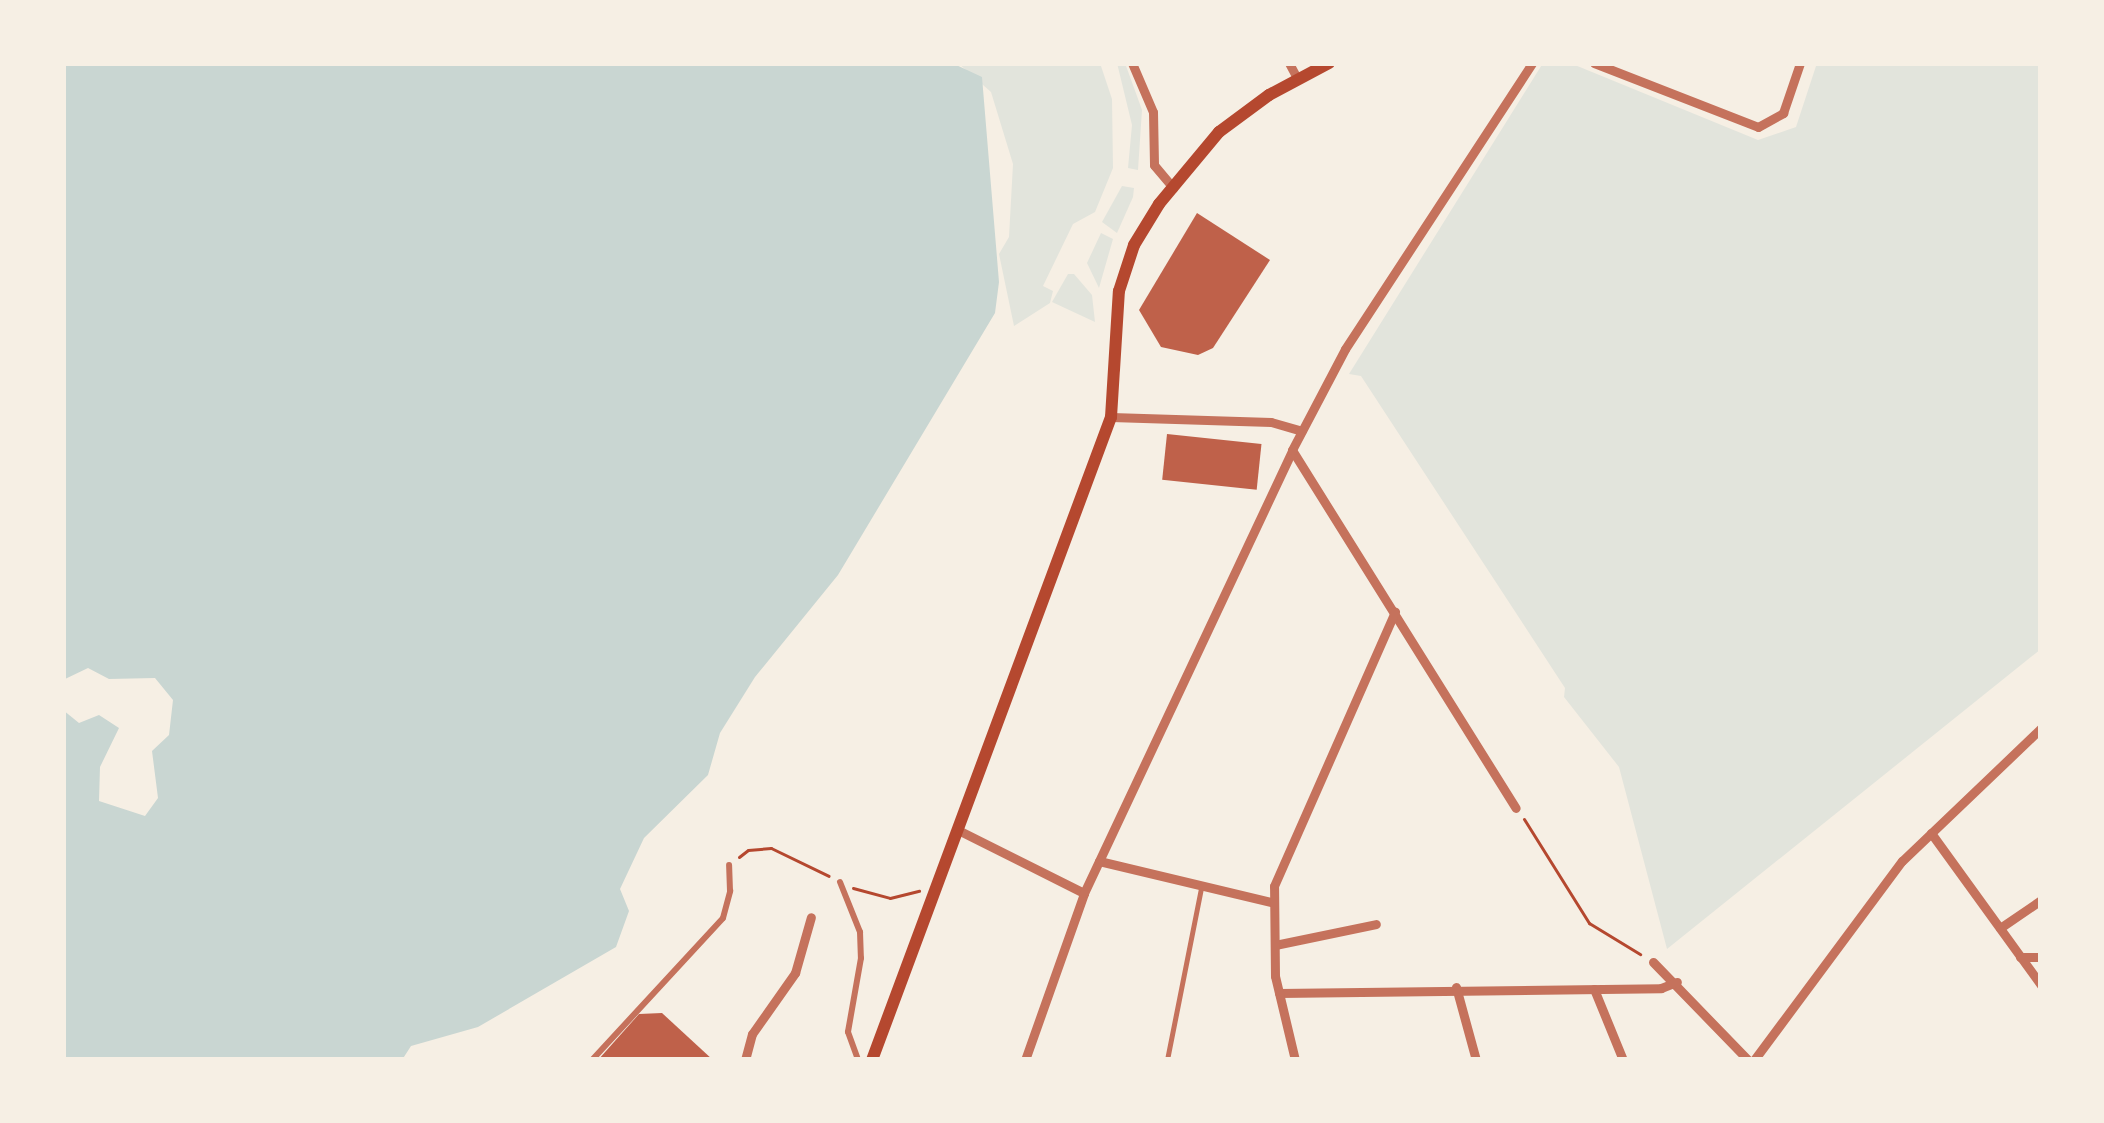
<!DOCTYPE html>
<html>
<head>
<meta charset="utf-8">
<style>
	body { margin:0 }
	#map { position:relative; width:2104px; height:1123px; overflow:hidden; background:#f6efe4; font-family:Jost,sans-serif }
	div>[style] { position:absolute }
	.green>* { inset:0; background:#e2e4dc }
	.water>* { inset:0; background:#c9d6d2 }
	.building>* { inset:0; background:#bf614a; transform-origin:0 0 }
	.path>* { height:3px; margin:-1.5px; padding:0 1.5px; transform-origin:1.5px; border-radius:1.5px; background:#b5482f }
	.service>* { height:4.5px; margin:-2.25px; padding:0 2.25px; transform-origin:2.25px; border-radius:2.25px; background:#c5725c }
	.pedestrian>* { height:6px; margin:-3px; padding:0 3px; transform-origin:3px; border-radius:3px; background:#c5725c }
	.minor>* { height:9px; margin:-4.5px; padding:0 4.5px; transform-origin:4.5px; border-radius:4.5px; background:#c5725c }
	.secondary>* { height:12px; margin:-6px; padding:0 6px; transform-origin:6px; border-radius:6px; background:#b5482f }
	span { translate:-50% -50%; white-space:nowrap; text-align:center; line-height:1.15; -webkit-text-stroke:10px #f6efe4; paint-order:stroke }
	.frame { position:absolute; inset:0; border:66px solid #f6efe4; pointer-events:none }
</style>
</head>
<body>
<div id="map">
	<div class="green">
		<div style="clip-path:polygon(958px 63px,1100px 63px,1112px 99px,1113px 168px,1095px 212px,1073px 224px,1043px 286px,1053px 291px,1050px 303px,1014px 326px,999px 254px,1009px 237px,1013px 164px,991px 92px)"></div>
		<div style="clip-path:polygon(1117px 63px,1125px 63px,1142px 110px,1138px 170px,1128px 168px,1132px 125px)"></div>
		<div style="clip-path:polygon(1543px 63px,1570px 63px,1758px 140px,1796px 127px,1817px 63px,2041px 63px,2041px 649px,1667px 949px,1619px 767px,1564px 697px,1565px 688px,1361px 376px,1349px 374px)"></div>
		<div style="clip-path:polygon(1122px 186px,1134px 188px,1133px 197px,1117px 233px,1102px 222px)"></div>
		<div style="clip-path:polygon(1101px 233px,1113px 239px,1099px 288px,1087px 263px)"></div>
		<div style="clip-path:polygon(1068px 274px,1074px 274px,1092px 295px,1095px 322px,1052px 302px)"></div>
	</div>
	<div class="water">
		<div style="clip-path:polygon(63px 63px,952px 63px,982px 77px,999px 282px,995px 313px,838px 575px,755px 677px,720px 733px,708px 775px,644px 838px,620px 889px,629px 911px,616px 947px,478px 1027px,411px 1046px,402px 1060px,63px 1060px,63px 710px,79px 723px,99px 715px,119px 728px,100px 767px,99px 801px,145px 816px,158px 798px,152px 751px,169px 735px,173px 700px,155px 678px,109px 679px,88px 668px,63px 680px)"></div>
	</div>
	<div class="building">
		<div style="clip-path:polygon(1197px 213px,1270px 260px,1213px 348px,1198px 355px,1161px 347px,1139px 310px)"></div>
		<div style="left:1167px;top:434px;width:95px;height:46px;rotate:6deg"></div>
		<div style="clip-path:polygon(662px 1013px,713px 1060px,598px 1060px,639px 1014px)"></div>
	</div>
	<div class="path">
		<div style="left:1524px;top:819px;width:123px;rotate:58deg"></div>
		<div style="left:1589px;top:923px;width:60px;rotate:31.3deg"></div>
		<div style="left:739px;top:857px;width:11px;rotate:-38deg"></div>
		<div style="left:748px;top:850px;width:23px;rotate:-5deg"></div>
		<div style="left:771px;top:848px;width:64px;rotate:25.8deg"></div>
		<div style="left:853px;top:888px;width:38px;rotate:15deg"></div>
		<div style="left:890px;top:898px;width:30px;rotate:-14deg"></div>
	</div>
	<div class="service">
		<div style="left:1167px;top:1060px;width:174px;rotate:-78.8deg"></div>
	</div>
	<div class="pedestrian">
		<div style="left:840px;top:882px;width:54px;rotate:68.2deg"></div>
		<div style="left:860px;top:932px;width:26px;rotate:88deg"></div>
		<div style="left:861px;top:958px;width:75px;rotate:100deg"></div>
		<div style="left:848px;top:1032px;width:30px;rotate:70deg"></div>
		<div style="left:592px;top:1060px;width:193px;rotate:-47.3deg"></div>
		<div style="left:723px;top:918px;width:28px;rotate:-75deg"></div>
		<div style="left:730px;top:891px;width:26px;rotate:-92deg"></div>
	</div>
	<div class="minor">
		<div style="left:1132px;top:63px;width:53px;rotate:66.8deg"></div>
		<div style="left:1153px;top:112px;width:53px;rotate:88.9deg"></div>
		<div style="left:1154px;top:165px;width:30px;rotate:50deg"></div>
		<div style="left:1289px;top:63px;width:17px;rotate:62deg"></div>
		<div style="left:1594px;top:63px;width:176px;rotate:21.3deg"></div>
		<div style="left:1758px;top:127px;width:29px;rotate:-29deg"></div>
		<div style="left:1783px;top:113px;width:53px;rotate:-71.2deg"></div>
		<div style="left:1111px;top:417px;width:160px;rotate:1.8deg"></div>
		<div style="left:1271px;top:422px;width:32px;rotate:16deg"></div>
		<div style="left:1292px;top:450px;width:422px;rotate:58deg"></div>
		<div style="left:958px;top:830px;width:141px;rotate:26.6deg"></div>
		<div style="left:1931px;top:833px;width:188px;rotate:54.1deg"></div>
		<div style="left:1099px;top:861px;width:177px;rotate:13.4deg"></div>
		<div style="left:2000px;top:928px;width:50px;rotate:-34.3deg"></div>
		<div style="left:1275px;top:945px;width:103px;rotate:-11.7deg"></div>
		<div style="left:2020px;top:957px;width:21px"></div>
		<div style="left:1653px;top:962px;width:136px;rotate:45.9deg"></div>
		<div style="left:1456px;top:987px;width:76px;rotate:74.7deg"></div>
		<div style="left:1594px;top:989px;width:77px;rotate:67.8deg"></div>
		<div style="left:1279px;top:993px;width:382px;rotate:-0.7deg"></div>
		<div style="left:1661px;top:988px;width:17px;rotate:-21deg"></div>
		<div style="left:745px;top:1060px;width:27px;rotate:-75deg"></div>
		<div style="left:752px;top:1034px;width:75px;rotate:-54.8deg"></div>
		<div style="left:795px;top:973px;width:58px;rotate:-74.1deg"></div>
		<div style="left:1025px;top:1060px;width:177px;rotate:-70.5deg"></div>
		<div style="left:1084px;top:893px;width:489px;rotate:-64.8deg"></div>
		<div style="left:1292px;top:450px;width:114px;rotate:-62.3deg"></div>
		<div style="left:1345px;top:349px;width:342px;rotate:-56.8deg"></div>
		<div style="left:1295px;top:1060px;width:86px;rotate:-103.4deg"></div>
		<div style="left:1275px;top:976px;width:90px;rotate:-90.6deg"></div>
		<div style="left:1274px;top:886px;width:300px;rotate:-66.2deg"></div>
		<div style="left:1754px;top:1060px;width:248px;rotate:-53.4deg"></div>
		<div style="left:1902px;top:861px;width:192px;rotate:-43.7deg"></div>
	</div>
	<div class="secondary">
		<div style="left:872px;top:1060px;width:686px;rotate:-69.61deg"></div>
		<div style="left:1111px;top:417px;width:126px;rotate:-86.4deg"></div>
		<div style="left:1119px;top:291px;width:48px;rotate:-71.9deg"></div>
		<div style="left:1134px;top:245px;width:48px;rotate:-58.6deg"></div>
		<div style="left:1159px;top:204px;width:94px;rotate:-50.2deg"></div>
		<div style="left:1219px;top:132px;width:62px;rotate:-36.5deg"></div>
		<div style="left:1269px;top:95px;width:68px;rotate:-28.1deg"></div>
	</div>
	<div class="frame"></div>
</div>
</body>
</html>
